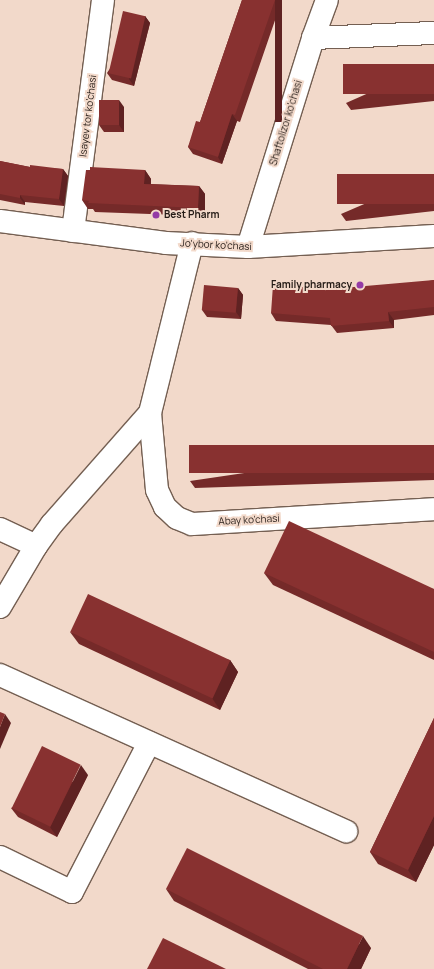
<!DOCTYPE html>
<html>
<head>
<meta charset="utf-8">
<style>
	body { margin:0 }
	#map { position:relative; width:434px; height:969px; overflow:hidden; background:#f2d9ca; font-family:Manrope,sans-serif }
	div>[style] { position:absolute }
	.roads { filter:drop-shadow(1px 0 #745f52) drop-shadow(-1px 0 #745f52) drop-shadow(0 1px #745f52) drop-shadow(0 -1px #745f52) }
	.minor>* { height:22px; margin:-11px; padding:0 11px; transform-origin:11px; border-radius:11px; background:#fff }
	.wall>* { inset:0; background:#752a29 }
	.shaded-wall>* { inset:0; background:#5f2222; transform-origin:0 0 }
	.building>* { inset:0; background:#883130; transform-origin:0 0 }
	.dots>* { width:11px; height:11px; translate:-50% -50%; box-sizing:border-box; border:2px solid #f2d9ca; border-radius:50% }
	span { translate:-50% -50%; white-space:nowrap; text-align:center; line-height:1.15; -webkit-text-stroke:4px #f2d9ca; paint-order:stroke }
	.street-label { font-size:10px; color:#231a15 }
	.poi-label { font-size:10px; color:#231a15; font-weight:700 }
	.left { translate:0 -50%; text-align:left }
	.right { translate:-100% -50%; text-align:right }
</style>
</head>
<body>
<div id="map">
	<div class="roads">
		<div class="minor">
			<div style="left:313px;top:38px;width:121px;rotate:-2.4deg"></div>
			<div style="left:0;top:221px;width:167px;rotate:7.5deg"></div>
			<div style="left:166px;top:243px;width:82px;rotate:2.8deg"></div>
			<div style="left:248px;top:247px;width:186px;rotate:-3.4deg"></div>
			<div style="left:73px;top:231px;width:233px;rotate:-82.6deg"></div>
			<div style="left:248px;top:247px;width:219px;rotate:-72.7deg"></div>
			<div style="left:313px;top:38px;width:40px;rotate:-69.8deg"></div>
			<div style="left:150px;top:413px;width:77px;rotate:84.8deg"></div>
			<div style="left:157px;top:490px;width:19px;rotate:65deg"></div>
			<div style="left:165px;top:507px;width:16px;rotate:43deg"></div>
			<div style="left:177px;top:518px;width:16px;rotate:22deg"></div>
			<div style="left:192px;top:524px;width:242px;rotate:-3.5deg"></div>
			<div style="left:0;top:529px;width:40px;rotate:25deg"></div>
			<div style="left:0;top:607px;width:71px;rotate:-59.5deg"></div>
			<div style="left:36px;top:546px;width:27px;rotate:-54deg"></div>
			<div style="left:52px;top:524px;width:148px;rotate:-48.6deg"></div>
			<div style="left:150px;top:413px;width:175px;rotate:-76.1deg"></div>
			<div style="left:0;top:675px;width:380px;rotate:24.3deg"></div>
			<div style="left:0;top:857px;width:80px;rotate:25.9deg"></div>
			<div style="left:72px;top:892px;width:168px;rotate:-62.7deg"></div>
		</div>
	</div>
	<div class="wall">
		<div style="clip-path:polygon(242px 0,282px 0,240px 122px,237px 121px,222px 164px,193px 154px,188px 147px,200px 122px)"></div>
		<div style="clip-path:polygon(145px 16px,150px 23px,134px 86px,112px 80px,107px 73px)"></div>
		<div style="clip-path:polygon(434px 64px,434px 101px,351px 110px,346px 103px)"></div>
		<div style="clip-path:polygon(124px 107px,124px 132px,104px 132px,99px 125px)"></div>
		<div style="clip-path:polygon(0 161px,30px 167px,63px 169px,68px 176px,64px 206px,25px 202px,25px 205px,0 200px)"></div>
		<div style="clip-path:polygon(145px 170px,151px 179px,151px 184px,199px 186px,205px 194px,205px 216px,95px 212px,93px 209px,88px 209px,82px 200px)"></div>
		<div style="clip-path:polygon(434px 174px,434px 211px,346px 221px,341px 214px)"></div>
		<div style="clip-path:polygon(434px 280px,434px 315px,394px 320px,394px 328px,337px 333px,331px 325px,276px 321px,271px 313px)"></div>
		<div style="clip-path:polygon(238px 288px,243px 295px,241px 319px,207px 317px,202px 310px)"></div>
		<div style="clip-path:polygon(434px 445px,434px 480px,195px 488px,190px 481px)"></div>
		<div style="clip-path:polygon(264px 573px,434px 589px,434px 660px,273px 585px)"></div>
		<div style="clip-path:polygon(70px 632px,230px 660px,238px 672px,220px 710px,79px 644px)"></div>
		<div style="clip-path:polygon(434px 718px,434px 845px,416px 882px,378px 864px,370px 852px)"></div>
		<div style="clip-path:polygon(88px 775px,57px 837px,18px 817px,11px 808px)"></div>
		<div style="clip-path:polygon(166px 889px,371px 948px,361px 969px,308px 969px,174px 901px)"></div>
	</div>
	<div class="shaded-wall">
		<div style="left:275px;top:0;width:7px;height:122px"></div>
		<div style="clip-path:polygon(145px 16px,150px 23px,134px 86px,129px 79px)"></div>
		<div style="clip-path:polygon(119px 100px,124px 107px,124px 132px,119px 125px)"></div>
		<div style="clip-path:polygon(232px 114px,237px 121px,222px 164px,218px 157px)"></div>
		<div style="clip-path:polygon(63px 169px,68px 176px,64px 206px,59px 199px)"></div>
		<div style="clip-path:polygon(145px 170px,151px 179px,150px 193px,144px 184px)"></div>
		<div style="clip-path:polygon(199px 186px,205px 194px,205px 216px,198px 208px)"></div>
		<div style="clip-path:polygon(20px 195px,25px 202px,25px 205px,20px 198px)"></div>
		<div style="clip-path:polygon(238px 288px,243px 295px,241px 319px,236px 312px)"></div>
		<div style="clip-path:polygon(388px 312px,394px 320px,394px 328px,389px 321px)"></div>
		<div style="clip-path:polygon(230px 660px,238px 672px,220px 710px,212px 698px)"></div>
		<div style="clip-path:polygon(5px 714px,11px 723px,0 749px,0 727px)"></div>
		<div style="clip-path:polygon(81px 765px,88px 775px,57px 837px,50px 827px)"></div>
		<div style="clip-path:polygon(434px 816px,434px 845px,416px 882px,408px 870px)"></div>
		<div style="clip-path:polygon(363px 936px,371px 948px,361px 969px,347px 969px)"></div>
	</div>
	<div class="building">
		<div style="clip-path:polygon(242px 0,275px 0,235px 115px,232px 114px,218px 157px,188px 147px,196px 121px,200px 122px)"></div>
		<div style="left:123px;top:11px;width:23px;height:64px;rotate:13deg"></div>
		<div style="left:434px;top:64px;width:30px;height:91px;rotate:90deg"></div>
		<div style="left:99px;top:100px;width:20px;height:25px"></div>
		<div style="clip-path:polygon(0 161px,30px 167px,30px 165px,63px 169px,59px 199px,20px 195px,20px 198px,0 194px)"></div>
		<div style="clip-path:polygon(90px 167px,145px 170px,144px 184px,199px 186px,198px 208px,88px 203px,89px 201px,82px 200px,86px 170px,90px 170px)"></div>
		<div style="left:434px;top:174px;width:30px;height:97px;rotate:90deg"></div>
		<div style="clip-path:polygon(434px 280px,434px 307px,388px 312px,389px 321px,331px 326px,330px 318px,271px 313px,273px 285px,331px 289px)"></div>
		<div style="left:204px;top:285px;width:34px;height:25px;rotate:5deg"></div>
		<div style="left:434px;top:445px;width:28px;height:245px;rotate:90deg"></div>
		<div style="clip-path:polygon(289px 521px,434px 589px,434px 652px,264px 573px)"></div>
		<div style="left:88px;top:594px;width:157px;height:42px;rotate:25deg"></div>
		<div style="clip-path:polygon(0 712px,5px 714px,0 727px)"></div>
		<div style="clip-path:polygon(434px 718px,434px 816px,408px 870px,370px 852px)"></div>
		<div style="left:42px;top:746px;width:43px;height:69px;rotate:26deg"></div>
		<div style="clip-path:polygon(187px 848px,363px 936px,347px 969px,323px 969px,166px 889px)"></div>
		<div style="clip-path:polygon(163px 938px,226px 969px,147px 969px)"></div>
	</div>
	<div class="dots">
		<div style="left:156px;top:215px;background:#943ba6"></div>
		<div style="left:360px;top:285px;background:#943ba6"></div>
	</div>
	<div class="street-label">
		<span style="left:88px;top:116px;rotate:-83deg">Isayev tor ko'chasi</span>
		<span style="left:286px;top:123px;rotate:-73deg">Shaftolizor ko'chasi</span>
		<span style="left:216px;top:245px;rotate:3deg">Jo'ybor ko'chasi</span>
		<span style="left:249px;top:520px;rotate:-3deg">Abay ko'chasi</span>
	</div>
	<div class="poi-label">
		<span class="left" style="left:164px;top:215px">Best Pharm</span>
		<span class="right" style="left:352px;top:285px">Family pharmacy</span>
	</div>
</div>
</body>
</html>
